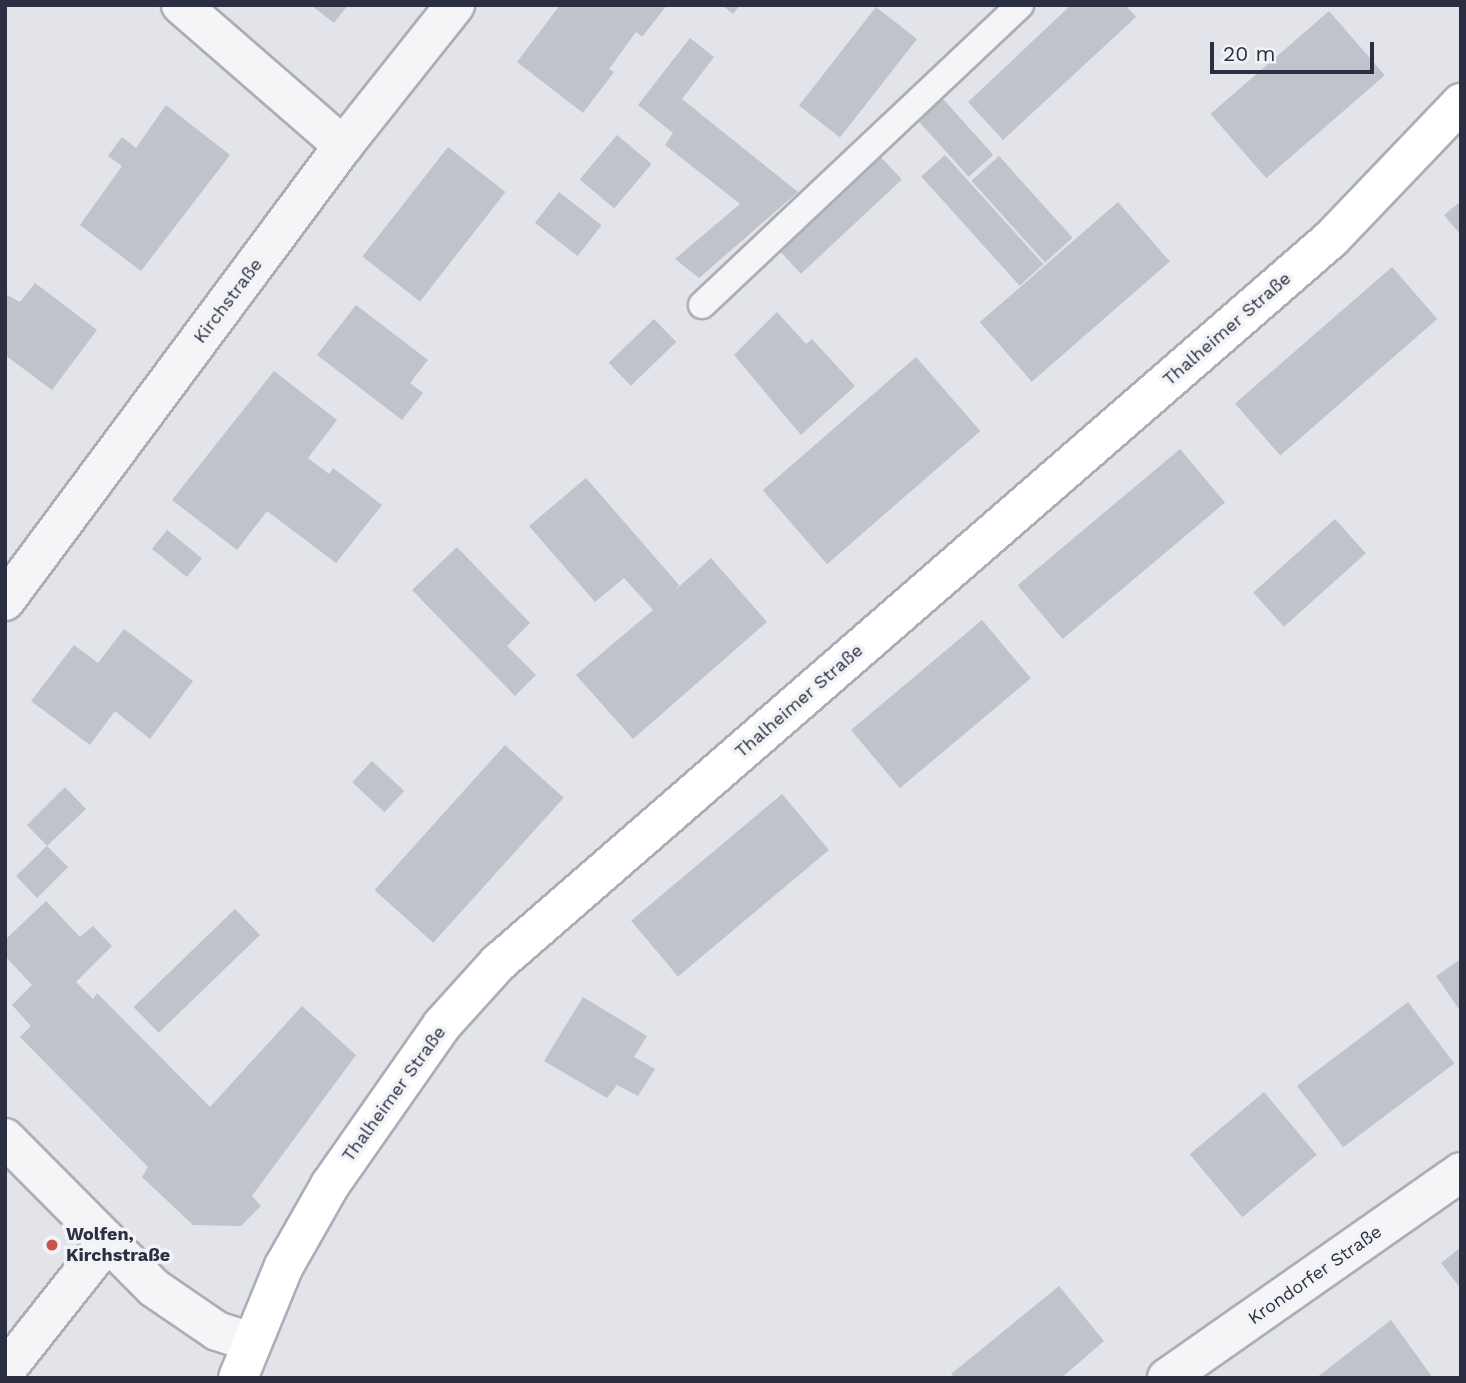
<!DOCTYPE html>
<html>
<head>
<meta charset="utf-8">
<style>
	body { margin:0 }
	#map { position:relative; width:1466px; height:1383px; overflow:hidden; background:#e2e4ea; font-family:"Work Sans",sans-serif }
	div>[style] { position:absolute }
	.building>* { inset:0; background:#c0c2cc; transform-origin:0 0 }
	.roads { filter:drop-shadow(2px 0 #abaeb7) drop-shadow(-2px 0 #abaeb7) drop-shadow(0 2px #abaeb7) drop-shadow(0 -2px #abaeb7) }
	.lane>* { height:26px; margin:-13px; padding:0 13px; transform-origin:13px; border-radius:13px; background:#f5f5f8 }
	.street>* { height:38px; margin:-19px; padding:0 19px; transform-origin:19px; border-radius:19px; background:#f5f5f8 }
	.secondary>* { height:38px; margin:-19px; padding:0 19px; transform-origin:19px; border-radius:19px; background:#fff }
	.dots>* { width:19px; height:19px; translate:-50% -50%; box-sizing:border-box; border:4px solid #f2f3f7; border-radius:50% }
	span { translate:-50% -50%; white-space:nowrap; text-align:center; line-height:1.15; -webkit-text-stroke:7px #f2f3f7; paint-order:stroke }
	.street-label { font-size:18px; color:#2b2f41 }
	.poi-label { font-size:18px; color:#2b2f41; font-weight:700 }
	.left { translate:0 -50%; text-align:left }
	.frame { position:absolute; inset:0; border:7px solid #2b2f41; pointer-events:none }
	.scale { position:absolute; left:1210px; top:42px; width:164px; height:32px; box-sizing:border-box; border:4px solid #2b2f41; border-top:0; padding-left:9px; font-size:21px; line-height:24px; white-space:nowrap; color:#2b2f41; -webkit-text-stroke:5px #f2f3f7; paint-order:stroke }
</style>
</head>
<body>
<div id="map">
	<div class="building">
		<div style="clip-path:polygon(311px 5px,348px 5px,334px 23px)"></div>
		<div style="clip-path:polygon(560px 5px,667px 5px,642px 37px,636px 32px,609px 69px,614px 72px,583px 113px,517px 62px)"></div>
		<div style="clip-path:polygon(722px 5px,740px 5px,733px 14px)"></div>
		<div style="clip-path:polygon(1071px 5px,1125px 5px,1136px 17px,1003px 140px,968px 102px)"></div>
		<div style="left:876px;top:7px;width:52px;height:125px;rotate:38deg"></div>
		<div style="left:1329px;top:11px;width:85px;height:157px;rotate:49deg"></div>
		<div style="clip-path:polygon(690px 38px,714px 57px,682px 99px,798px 192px,699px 278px,675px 259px,740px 204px,665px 145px,673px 133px,638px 105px)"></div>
		<div style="left:943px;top:99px;width:75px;height:33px;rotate:48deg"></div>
		<div style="clip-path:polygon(166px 105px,230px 155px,141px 271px,80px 225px,122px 166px,108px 156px,122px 137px,136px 148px)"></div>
		<div style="left:617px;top:135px;width:45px;height:58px;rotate:40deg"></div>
		<div style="left:448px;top:147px;width:73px;height:139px;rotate:38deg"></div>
		<div style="left:878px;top:154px;width:35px;height:138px;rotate:47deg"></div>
		<div style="left:945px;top:155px;width:147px;height:32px;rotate:48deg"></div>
		<div style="left:999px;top:156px;width:110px;height:37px;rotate:48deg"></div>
		<div style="left:559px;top:192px;width:54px;height:39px;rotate:38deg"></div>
		<div style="clip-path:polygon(1461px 201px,1461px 235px,1444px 215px)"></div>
		<div style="left:1118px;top:202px;width:79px;height:183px;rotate:49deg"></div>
		<div style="left:1392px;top:267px;width:69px;height:208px;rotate:49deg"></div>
		<div style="clip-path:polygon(35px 283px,97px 330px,52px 390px,5px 355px,5px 294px,20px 302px)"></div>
		<div style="clip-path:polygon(356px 305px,428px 360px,410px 383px,423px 393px,402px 420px,317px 355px)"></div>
		<div style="clip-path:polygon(777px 312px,806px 344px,812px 339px,855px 386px,801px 435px,734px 355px)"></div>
		<div style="left:654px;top:319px;width:32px;height:63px;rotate:46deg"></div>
		<div style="left:916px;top:357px;width:98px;height:203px;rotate:49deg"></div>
		<div style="clip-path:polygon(274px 371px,337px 420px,308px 458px,329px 474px,333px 468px,382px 505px,336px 563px,267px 511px,237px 550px,172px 500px)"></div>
		<div style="left:1180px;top:449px;width:70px;height:212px;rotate:50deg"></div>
		<div style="clip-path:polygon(586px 478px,679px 585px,674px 591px,711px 558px,767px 622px,633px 739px,576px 675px,653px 610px,624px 578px,595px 602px,529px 526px)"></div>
		<div style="left:1335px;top:519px;width:46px;height:110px;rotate:48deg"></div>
		<div style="left:167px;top:530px;width:45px;height:24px;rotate:39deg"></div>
		<div style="clip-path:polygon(457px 547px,530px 623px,507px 646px,536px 675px,515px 696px,412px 590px)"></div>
		<div style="left:982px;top:620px;width:76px;height:171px;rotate:50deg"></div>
		<div style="clip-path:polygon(124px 629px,193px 681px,150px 739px,115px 711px,90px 745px,31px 701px,74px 645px,98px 663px)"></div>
		<div style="left:505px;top:745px;width:79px;height:195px;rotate:42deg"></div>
		<div style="left:372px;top:761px;width:44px;height:29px;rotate:43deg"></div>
		<div style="clip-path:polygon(65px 787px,86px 809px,47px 846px,68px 867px,37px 898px,16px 876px,47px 846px,27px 825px)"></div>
		<div style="left:782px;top:794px;width:73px;height:197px;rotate:50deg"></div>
		<div style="clip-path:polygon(46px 901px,80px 937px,93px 926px,112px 946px,76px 982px,93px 999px,97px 993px,210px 1107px,302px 1006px,356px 1055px,252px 1196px,261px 1206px,241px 1226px,193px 1225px,142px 1177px,148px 1167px,20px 1037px,31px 1026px,12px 1005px,32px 985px,5px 956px,5px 940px)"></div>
		<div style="left:235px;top:909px;width:36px;height:141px;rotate:46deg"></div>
		<div style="clip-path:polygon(1461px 959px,1461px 1012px,1436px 976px)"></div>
		<div style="clip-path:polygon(583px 997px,647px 1036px,634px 1057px,655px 1069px,638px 1096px,617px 1085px,607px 1098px,544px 1061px)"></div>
		<div style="left:1408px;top:1002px;width:77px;height:139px;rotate:53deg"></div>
		<div style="left:1264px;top:1092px;width:82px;height:97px;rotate:50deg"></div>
		<div style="clip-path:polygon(1461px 1247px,1461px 1289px,1441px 1263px)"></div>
		<div style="clip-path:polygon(1059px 1286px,1104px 1341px,1061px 1378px,955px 1378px,951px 1374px)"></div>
		<div style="clip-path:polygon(1391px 1320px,1433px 1378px,1316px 1378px)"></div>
	</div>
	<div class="roads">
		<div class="lane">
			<div style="left:702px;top:305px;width:437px;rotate:-43.3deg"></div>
		</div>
		<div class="street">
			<div style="left:181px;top:5px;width:215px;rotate:41deg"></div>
			<div style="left:5px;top:601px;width:567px;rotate:-53.39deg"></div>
			<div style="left:343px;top:146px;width:180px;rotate:-51.5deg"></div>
			<div style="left:5px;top:1138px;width:211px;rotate:45.2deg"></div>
			<div style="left:154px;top:1288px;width:76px;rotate:34.3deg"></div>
			<div style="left:217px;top:1331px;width:35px;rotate:18deg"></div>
			<div style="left:5px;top:1371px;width:163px;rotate:-51.7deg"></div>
			<div style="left:1167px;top:1378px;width:359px;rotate:-35deg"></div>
		</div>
		<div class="secondary">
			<div style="left:238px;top:1378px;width:121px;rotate:-67.7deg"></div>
			<div style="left:284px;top:1266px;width:93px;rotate:-60.4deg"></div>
			<div style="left:330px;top:1185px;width:195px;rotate:-55deg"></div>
			<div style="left:442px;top:1025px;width:84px;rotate:-47.9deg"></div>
			<div style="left:498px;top:963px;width:1105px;rotate:-41deg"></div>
			<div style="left:1332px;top:238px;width:187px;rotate:-46.3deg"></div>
		</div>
	</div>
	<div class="dots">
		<div style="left:52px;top:1245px;background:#c7534f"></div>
	</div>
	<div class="street-label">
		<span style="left:228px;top:301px;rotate:-53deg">Kirchstraße</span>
		<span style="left:1227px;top:329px;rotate:-41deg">Thalheimer Straße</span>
		<span style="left:799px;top:701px;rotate:-41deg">Thalheimer Straße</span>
		<span style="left:394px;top:1094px;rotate:-54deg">Thalheimer Straße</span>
		<span style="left:1315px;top:1275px;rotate:-35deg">Krondorfer Straße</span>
	</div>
	<div class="poi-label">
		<span class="left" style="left:66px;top:1245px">Wolfen,<br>Kirchstraße</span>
	</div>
	<div class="frame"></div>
	<div class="scale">20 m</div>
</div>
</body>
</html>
